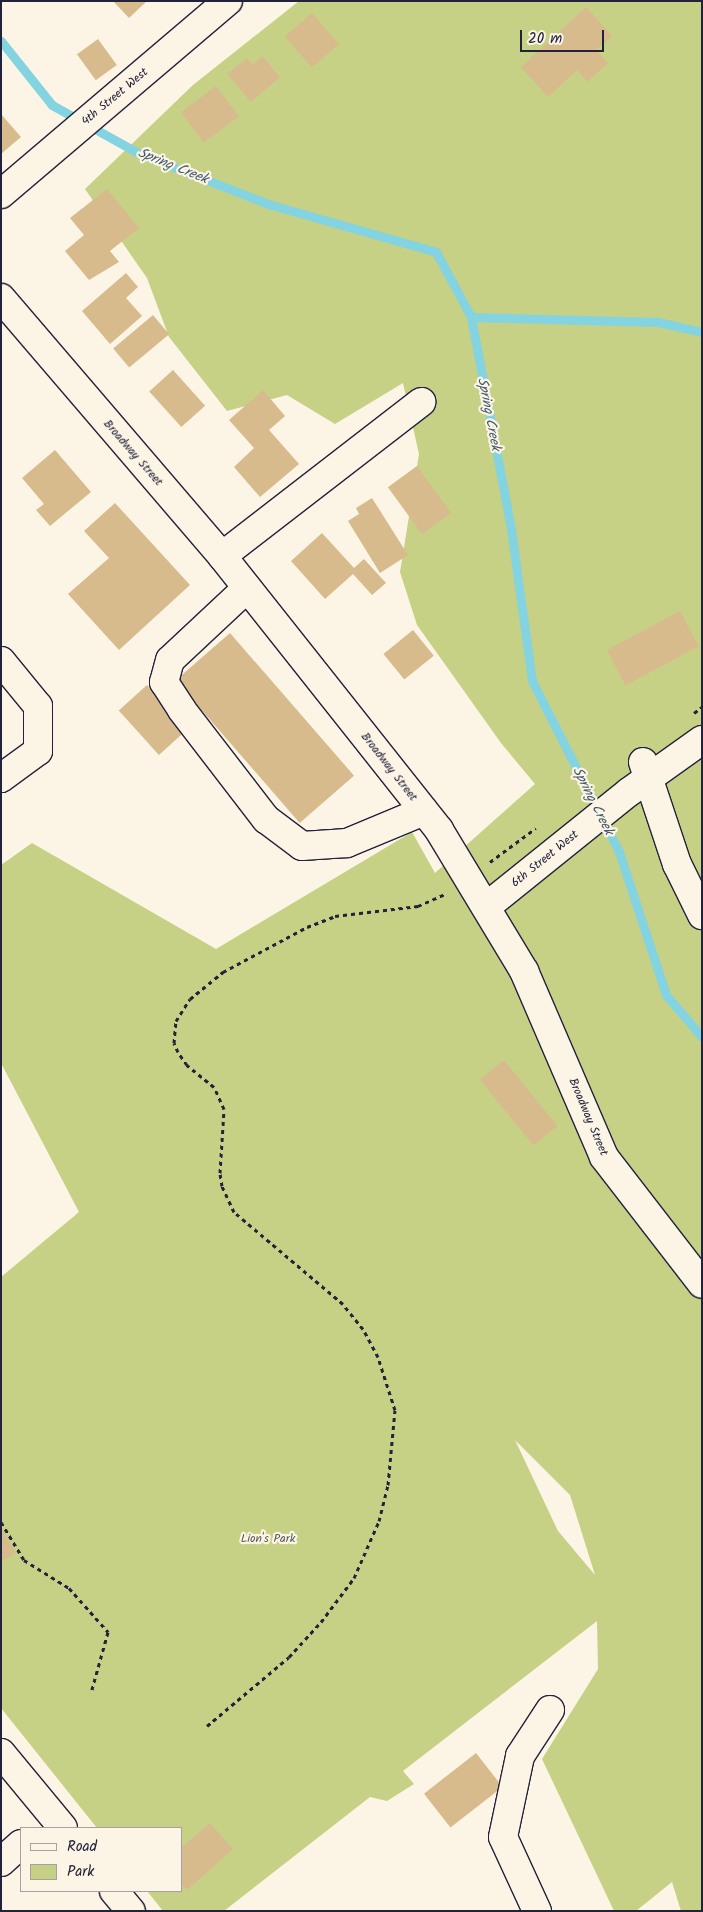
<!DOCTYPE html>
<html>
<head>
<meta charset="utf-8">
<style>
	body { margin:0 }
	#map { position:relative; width:703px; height:1912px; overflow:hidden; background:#fcf5e5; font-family:Kalam,sans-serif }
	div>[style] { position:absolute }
	.green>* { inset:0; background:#c6d185 }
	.stream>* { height:9px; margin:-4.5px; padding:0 4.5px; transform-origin:4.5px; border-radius:4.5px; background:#84d3e1 }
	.building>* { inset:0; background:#d8bb8d; transform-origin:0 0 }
	.path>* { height:3px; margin-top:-1.5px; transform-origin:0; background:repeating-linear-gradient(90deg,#22223b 0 4px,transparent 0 8px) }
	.roads { filter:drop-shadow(1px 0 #22223b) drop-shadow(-1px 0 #22223b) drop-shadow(0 1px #22223b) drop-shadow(0 -1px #22223b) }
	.minor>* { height:28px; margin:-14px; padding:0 14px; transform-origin:14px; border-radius:14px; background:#fcf5e5 }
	span { translate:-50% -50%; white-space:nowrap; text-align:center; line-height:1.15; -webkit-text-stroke:4.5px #fcf5e5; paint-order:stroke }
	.street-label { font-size:12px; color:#22223b }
	.park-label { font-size:12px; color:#535751 }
	.water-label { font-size:14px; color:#3f576d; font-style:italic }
	.frame { position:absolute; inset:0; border:2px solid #22223b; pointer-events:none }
	.legend { position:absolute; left:20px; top:1827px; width:162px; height:65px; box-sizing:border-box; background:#fcf5e5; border:1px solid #a5a1a1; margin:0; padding:6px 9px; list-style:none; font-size:15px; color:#22223b }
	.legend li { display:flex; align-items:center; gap:10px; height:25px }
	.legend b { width:25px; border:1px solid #a5a1a1 }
	.scale { position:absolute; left:520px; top:30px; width:84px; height:22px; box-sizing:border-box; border:2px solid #22223b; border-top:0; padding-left:6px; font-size:15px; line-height:18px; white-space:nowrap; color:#22223b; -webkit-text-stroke:4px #fcf5e5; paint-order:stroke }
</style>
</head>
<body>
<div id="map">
	<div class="green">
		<div style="clip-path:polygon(evenodd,299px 1px,702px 1px,702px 1911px,681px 1911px,672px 1882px,636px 1911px,614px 1911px,542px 1759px,598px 1669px,597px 1621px,403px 1771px,414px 1784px,387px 1801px,370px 1797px,224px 1911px,163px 1911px,147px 1891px,181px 1891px,181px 1828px,97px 1828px,1px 1708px,1px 1277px,79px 1212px,1px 1063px,1px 865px,32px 843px,216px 949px,412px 832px,435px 873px,535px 784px,501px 743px,417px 625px,400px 572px,419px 454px,403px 383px,335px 424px,287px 395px,227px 411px,169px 337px,147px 278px,85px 189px,193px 85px,299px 1px,515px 1440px,570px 1495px,595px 1575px,558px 1531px,515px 1440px)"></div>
	</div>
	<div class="stream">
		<div style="left:1px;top:41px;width:82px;rotate:51.4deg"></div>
		<div style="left:52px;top:105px;width:101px;rotate:29.1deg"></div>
		<div style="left:140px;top:154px;width:137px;rotate:21.3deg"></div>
		<div style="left:268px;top:204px;width:175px;rotate:15.9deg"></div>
		<div style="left:436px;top:252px;width:74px;rotate:61.7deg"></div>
		<div style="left:471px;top:317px;width:216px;rotate:79.3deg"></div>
		<div style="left:511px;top:529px;width:153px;rotate:82.1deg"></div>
		<div style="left:532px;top:681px;width:192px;rotate:63deg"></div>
		<div style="left:619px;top:852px;width:151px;rotate:71.8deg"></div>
		<div style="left:666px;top:995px;width:55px;rotate:49.4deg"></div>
		<div style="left:471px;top:317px;width:187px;rotate:1.5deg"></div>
		<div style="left:658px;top:322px;width:45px;rotate:12.8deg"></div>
	</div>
	<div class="building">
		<div style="clip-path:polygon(113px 1px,147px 1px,129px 18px)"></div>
		<div style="clip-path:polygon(586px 7px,612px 36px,596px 50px,608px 63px,587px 82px,577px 70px,548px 97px,521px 67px)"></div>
		<div style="left:312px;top:13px;width:41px;height:36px;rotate:49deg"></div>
		<div style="left:98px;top:39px;width:32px;height:26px;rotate:54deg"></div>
		<div style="clip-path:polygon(262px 56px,280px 77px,251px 102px,227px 74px,247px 58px,253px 65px)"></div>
		<div style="left:216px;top:86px;width:38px;height:44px;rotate:53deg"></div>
		<div style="clip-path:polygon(1px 114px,21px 137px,1px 154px)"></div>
		<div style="clip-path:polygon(107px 189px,139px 228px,110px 251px,119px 262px,89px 280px,65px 251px,84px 235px,70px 218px)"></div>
		<div style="clip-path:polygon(126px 273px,138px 287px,126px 298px,142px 316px,110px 344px,82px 311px)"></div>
		<div style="left:153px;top:315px;width:25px;height:52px;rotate:50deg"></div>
		<div style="left:173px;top:370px;width:48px;height:32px;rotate:48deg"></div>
		<div style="clip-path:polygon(263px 390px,285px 416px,269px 430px,299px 464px,260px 497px,234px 467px,254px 448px,229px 420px)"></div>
		<div style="clip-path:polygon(55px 450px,91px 492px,50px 526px,36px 510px,44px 504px,22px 478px)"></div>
		<div style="left:417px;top:466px;width:58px;height:36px;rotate:54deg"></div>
		<div style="clip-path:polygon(372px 498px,408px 555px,380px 573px,348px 521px,359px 514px,356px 508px)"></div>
		<div style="clip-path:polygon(115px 503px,190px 585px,119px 650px,68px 594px,109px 558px,84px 531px)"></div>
		<div style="clip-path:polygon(322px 533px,354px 568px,364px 559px,386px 583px,372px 595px,353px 574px,325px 599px,291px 561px)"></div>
		<div style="left:680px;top:611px;width:40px;height:83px;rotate:62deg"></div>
		<div style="left:413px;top:630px;width:33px;height:38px;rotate:51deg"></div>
		<div style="left:230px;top:633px;width:189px;height:72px;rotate:49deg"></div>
		<div style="left:147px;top:685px;width:60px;height:38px;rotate:48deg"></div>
		<div style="left:504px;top:1060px;width:85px;height:31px;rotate:51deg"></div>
		<div style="clip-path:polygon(1px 1528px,16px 1553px,1px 1562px)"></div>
		<div style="left:476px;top:1753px;width:43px;height:66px;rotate:52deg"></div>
		<div style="clip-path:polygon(210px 1823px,233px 1849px,187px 1890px,181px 1884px,181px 1848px)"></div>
	</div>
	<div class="path">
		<div style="left:694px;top:713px;width:10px;rotate:-37deg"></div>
		<div style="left:490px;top:862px;width:57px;rotate:-36.5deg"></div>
		<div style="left:1px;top:1522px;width:44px;rotate:58.8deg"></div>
		<div style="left:24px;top:1560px;width:53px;rotate:31.9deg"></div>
		<div style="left:69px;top:1588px;width:59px;rotate:48.4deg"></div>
		<div style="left:108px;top:1632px;width:63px;rotate:105.6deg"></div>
		<div style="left:207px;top:1726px;width:107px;rotate:-40.1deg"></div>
		<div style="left:289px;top:1657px;width:47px;rotate:-47.6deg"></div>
		<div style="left:321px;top:1622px;width:55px;rotate:-53.1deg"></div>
		<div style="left:354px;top:1578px;width:62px;rotate:-66.3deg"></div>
		<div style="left:379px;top:1521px;width:37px;rotate:-76deg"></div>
		<div style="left:388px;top:1485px;width:75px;rotate:-84.7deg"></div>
		<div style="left:395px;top:1410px;width:56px;rotate:-107.8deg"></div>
		<div style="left:378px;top:1357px;width:32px;rotate:-118deg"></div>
		<div style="left:363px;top:1329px;width:32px;rotate:-129deg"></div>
		<div style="left:343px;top:1304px;width:143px;rotate:-139.8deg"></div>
		<div style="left:234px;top:1212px;width:29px;rotate:-115deg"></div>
		<div style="left:222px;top:1186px;width:13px;rotate:-99deg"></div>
		<div style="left:220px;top:1173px;width:64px;rotate:-86.4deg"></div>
		<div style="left:224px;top:1109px;width:24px;rotate:-114deg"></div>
		<div style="left:214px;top:1087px;width:35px;rotate:-141deg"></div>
		<div style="left:187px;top:1065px;width:16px;rotate:-125deg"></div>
		<div style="left:178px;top:1052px;width:10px;rotate:-114deg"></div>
		<div style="left:174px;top:1043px;width:22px;rotate:-85deg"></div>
		<div style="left:176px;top:1021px;width:26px;rotate:-58deg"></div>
		<div style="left:190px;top:999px;width:43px;rotate:-39.3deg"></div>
		<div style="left:223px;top:972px;width:95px;rotate:-28.2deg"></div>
		<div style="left:307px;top:927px;width:30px;rotate:-21deg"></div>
		<div style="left:335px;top:916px;width:84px;rotate:-6.9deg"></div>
		<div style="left:418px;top:906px;width:30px;rotate:-24deg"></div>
	</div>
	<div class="roads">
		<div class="minor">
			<div style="left:1px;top:194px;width:298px;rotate:-40.4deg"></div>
			<div style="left:1px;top:298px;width:340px;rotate:49.4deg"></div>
			<div style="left:222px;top:556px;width:350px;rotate:51.6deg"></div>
			<div style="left:439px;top:830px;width:165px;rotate:58.9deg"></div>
			<div style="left:524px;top:971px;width:202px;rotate:66.7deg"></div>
			<div style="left:604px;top:1157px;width:160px;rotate:52.3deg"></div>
			<div style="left:222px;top:556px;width:252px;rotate:-37.7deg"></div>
			<div style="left:247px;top:588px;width:105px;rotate:136.9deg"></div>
			<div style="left:170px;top:660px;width:23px;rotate:105deg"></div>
			<div style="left:164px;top:682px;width:33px;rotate:57deg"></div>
			<div style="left:182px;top:710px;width:138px;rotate:52.4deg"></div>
			<div style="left:266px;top:819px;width:45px;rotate:36.9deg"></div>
			<div style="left:302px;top:846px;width:45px;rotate:-3.8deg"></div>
			<div style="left:347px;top:843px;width:83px;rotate:-22.6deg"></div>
			<div style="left:1px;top:661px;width:58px;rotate:50.6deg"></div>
			<div style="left:38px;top:706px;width:45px;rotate:90deg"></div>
			<div style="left:38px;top:751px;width:46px;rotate:143.9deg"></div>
			<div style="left:643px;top:762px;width:108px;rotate:71.6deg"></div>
			<div style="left:677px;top:864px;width:57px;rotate:63.9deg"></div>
			<div style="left:486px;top:907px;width:184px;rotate:-38.8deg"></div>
			<div style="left:629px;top:792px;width:90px;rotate:-35.5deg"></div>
			<div style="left:1px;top:1753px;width:97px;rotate:50.4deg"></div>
			<div style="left:1px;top:1862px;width:27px;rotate:-42deg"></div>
			<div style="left:114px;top:1891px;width:26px;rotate:50deg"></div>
			<div style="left:537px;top:1911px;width:81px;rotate:-114.7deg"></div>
			<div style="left:503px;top:1837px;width:83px;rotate:-78.1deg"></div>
			<div style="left:520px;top:1756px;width:55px;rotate:-56.9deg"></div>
		</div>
	</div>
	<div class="street-label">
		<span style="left:115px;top:97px;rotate:-40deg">4th Street West</span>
		<span style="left:133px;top:453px;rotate:49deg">Broadway Street</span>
		<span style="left:389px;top:767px;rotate:52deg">Broadway Street</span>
		<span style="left:545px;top:859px;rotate:-39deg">6th Street West</span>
		<span style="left:588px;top:1117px;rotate:67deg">Broadway Street</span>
	</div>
	<div class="park-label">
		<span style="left:268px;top:1539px">Lion's Park</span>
	</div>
	<div class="water-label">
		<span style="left:173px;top:166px;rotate:22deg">Spring Creek</span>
		<span style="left:489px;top:414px;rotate:79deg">Spring Creek</span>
		<span style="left:593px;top:801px;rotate:63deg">Spring Creek</span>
	</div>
	<div class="frame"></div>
	<ul class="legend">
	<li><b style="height:6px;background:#fcf5e5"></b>Road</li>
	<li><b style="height:14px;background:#c6d185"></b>Park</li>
	</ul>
	<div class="scale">20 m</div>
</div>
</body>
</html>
